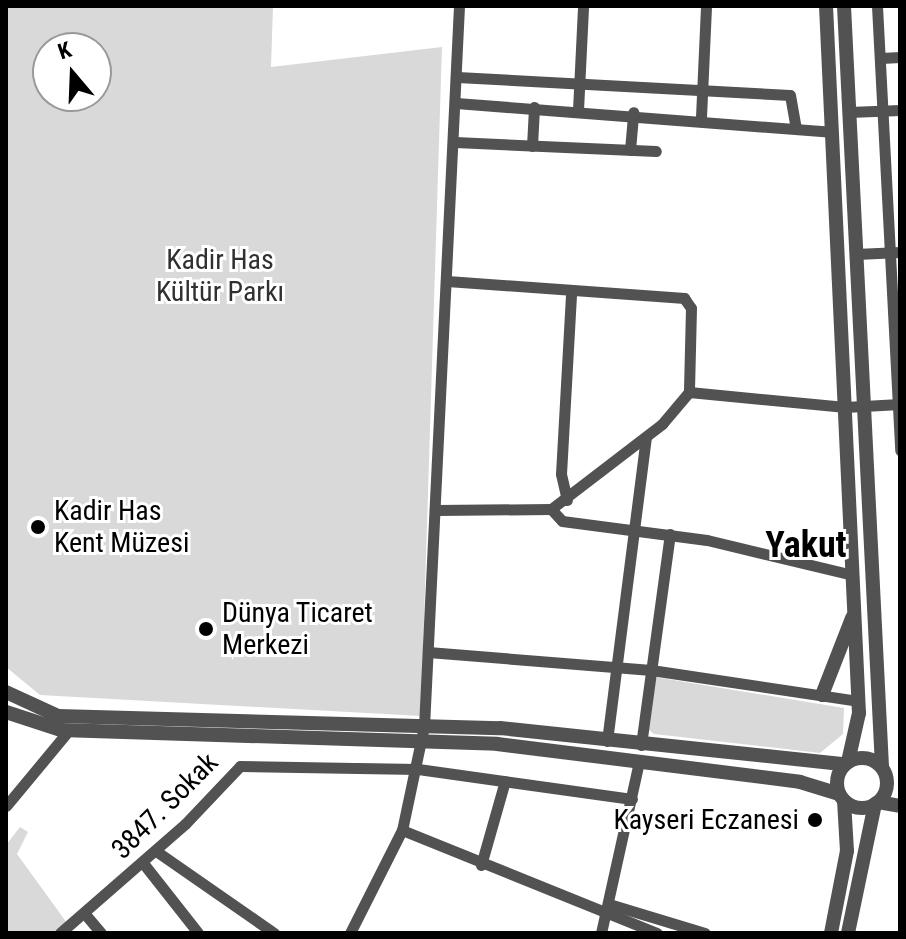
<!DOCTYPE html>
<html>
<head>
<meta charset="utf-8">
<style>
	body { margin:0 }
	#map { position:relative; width:906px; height:939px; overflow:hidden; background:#fff; font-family:"Roboto Condensed",sans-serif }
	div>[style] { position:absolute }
	.green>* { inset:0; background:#d9d9d9 }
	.minor>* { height:11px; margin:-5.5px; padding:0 5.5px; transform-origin:5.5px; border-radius:5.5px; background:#525252 }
	.tertiary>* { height:14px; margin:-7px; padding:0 7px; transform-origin:7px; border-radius:7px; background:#525252 }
	.tertiary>.ring { margin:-7px; padding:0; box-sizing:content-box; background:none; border:14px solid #525252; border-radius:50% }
	.dots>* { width:22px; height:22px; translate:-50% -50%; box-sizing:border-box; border:4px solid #fff; border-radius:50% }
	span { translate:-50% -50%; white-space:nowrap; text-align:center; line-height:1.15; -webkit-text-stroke:6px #fff; paint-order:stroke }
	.park-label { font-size:28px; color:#303030 }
	.poi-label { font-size:28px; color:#000 }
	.left { translate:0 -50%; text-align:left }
	.right { translate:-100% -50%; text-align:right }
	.street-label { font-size:28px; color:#000 }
	.district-label { font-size:36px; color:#000; font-weight:700 }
	.frame { position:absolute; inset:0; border:8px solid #000; pointer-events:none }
	.north { position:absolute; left:32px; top:32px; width:80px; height:80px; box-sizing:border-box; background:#fff; border:2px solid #999; border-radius:50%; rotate:341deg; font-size:22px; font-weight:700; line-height:32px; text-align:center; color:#000 }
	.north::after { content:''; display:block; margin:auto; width:28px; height:36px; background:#000; clip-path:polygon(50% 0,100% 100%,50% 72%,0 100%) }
</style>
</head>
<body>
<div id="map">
	<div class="green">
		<div style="clip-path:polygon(evenodd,6px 6px,273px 6px,271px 67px,442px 47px,421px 716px,40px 695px,6px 667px,6px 6px,48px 48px,96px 48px,96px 96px,48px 96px,48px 48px)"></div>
		<div style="clip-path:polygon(655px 677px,844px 708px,843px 734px,820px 753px,654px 734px,648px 729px)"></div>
		<div style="clip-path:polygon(20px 827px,28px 832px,17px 854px,67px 923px,53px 933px,6px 933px,6px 845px)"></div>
	</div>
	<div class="minor">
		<div style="left:459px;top:6px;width:721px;rotate:92.78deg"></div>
		<div style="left:424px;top:726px;width:106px;rotate:101.9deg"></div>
		<div style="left:402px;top:830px;width:275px;rotate:22deg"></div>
		<div style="left:877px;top:6px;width:445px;rotate:87deg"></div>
		<div style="left:881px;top:58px;width:19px;rotate:-3deg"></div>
		<div style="left:457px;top:77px;width:333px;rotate:3.1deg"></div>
		<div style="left:790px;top:95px;width:34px;rotate:80deg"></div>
		<div style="left:456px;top:103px;width:376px;rotate:4.4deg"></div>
		<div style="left:578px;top:110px;width:104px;rotate:-87.2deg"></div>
		<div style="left:849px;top:112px;width:51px;rotate:-2.2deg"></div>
		<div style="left:701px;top:117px;width:111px;rotate:-87.4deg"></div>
		<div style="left:455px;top:142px;width:201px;rotate:2.6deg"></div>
		<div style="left:532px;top:146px;width:39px;rotate:-87deg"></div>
		<div style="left:630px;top:150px;width:38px;rotate:-85deg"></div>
		<div style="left:856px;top:254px;width:44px;rotate:-2.6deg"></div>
		<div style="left:447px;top:281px;width:238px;rotate:4.1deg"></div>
		<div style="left:684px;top:298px;width:12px;rotate:55deg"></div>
		<div style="left:691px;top:308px;width:84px;rotate:91.4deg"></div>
		<div style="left:567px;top:500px;width:27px;rotate:-103deg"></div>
		<div style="left:561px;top:474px;width:181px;rotate:-86.8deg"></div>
		<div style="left:551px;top:509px;width:16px;rotate:47deg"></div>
		<div style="left:562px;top:521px;width:146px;rotate:7.5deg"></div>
		<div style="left:707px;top:540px;width:150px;rotate:13.5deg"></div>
		<div style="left:436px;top:510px;width:115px;rotate:-0.5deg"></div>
		<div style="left:551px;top:509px;width:140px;rotate:-37.4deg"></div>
		<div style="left:662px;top:424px;width:42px;rotate:-49.8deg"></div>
		<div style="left:689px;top:392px;width:157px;rotate:5.5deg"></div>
		<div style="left:845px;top:407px;width:55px;rotate:-3.1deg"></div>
		<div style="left:428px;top:652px;width:224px;rotate:4.6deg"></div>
		<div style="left:651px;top:670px;width:209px;rotate:8.5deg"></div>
		<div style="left:607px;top:741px;width:305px;rotate:-82.7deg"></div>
		<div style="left:641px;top:745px;width:213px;rotate:-82.2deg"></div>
		<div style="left:6px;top:806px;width:99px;rotate:-50.3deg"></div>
		<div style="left:156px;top:851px;width:144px;rotate:34.8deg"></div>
		<div style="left:143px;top:863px;width:89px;rotate:51.8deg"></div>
		<div style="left:481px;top:865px;width:87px;rotate:-74.1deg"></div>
		<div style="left:609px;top:904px;width:100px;rotate:16.8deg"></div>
		<div style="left:85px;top:914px;width:25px;rotate:50deg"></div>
		<div style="left:60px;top:933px;width:166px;rotate:-41.1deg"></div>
		<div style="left:185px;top:824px;width:80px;rotate:-46.5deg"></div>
		<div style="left:240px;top:766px;width:178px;rotate:1deg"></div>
		<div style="left:418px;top:769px;width:216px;rotate:8deg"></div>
		<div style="left:350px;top:933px;width:115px;rotate:-63.2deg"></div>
		<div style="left:601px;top:933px;width:176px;rotate:-77.5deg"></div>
	</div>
	<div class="tertiary">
		<div style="left:826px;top:6px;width:708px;rotate:87.33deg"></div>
		<div style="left:859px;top:713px;width:50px;rotate:102.7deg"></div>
		<div style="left:844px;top:6px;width:762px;rotate:87.14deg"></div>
		<div style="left:6px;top:692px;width:57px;rotate:24.8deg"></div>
		<div style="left:58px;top:716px;width:442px;rotate:1.6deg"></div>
		<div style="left:500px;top:728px;width:346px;rotate:6deg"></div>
		<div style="left:822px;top:695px;width:83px;rotate:-68.7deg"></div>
		<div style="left:6px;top:712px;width:58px;rotate:18.1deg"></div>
		<div style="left:61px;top:730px;width:436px;rotate:1.8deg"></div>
		<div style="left:497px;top:744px;width:305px;rotate:7.1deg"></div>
		<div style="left:800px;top:782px;width:41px;rotate:17.1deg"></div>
		<div class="ring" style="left:837px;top:758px;width:36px;height:36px"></div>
		<div style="left:878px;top:802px;width:22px;rotate:10deg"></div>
		<div style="left:831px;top:933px;width:84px;rotate:-79deg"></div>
		<div style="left:847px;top:851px;width:50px;rotate:-93.4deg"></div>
		<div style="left:848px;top:933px;width:132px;rotate:-78.2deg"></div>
	</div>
	<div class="dots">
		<div style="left:38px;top:527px;background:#000"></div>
		<div style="left:206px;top:629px;background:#000"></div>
		<div style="left:815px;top:820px;background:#000"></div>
	</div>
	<div class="park-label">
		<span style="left:220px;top:276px">Kadir Has<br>Kültür Parkı</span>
	</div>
	<div class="poi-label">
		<span class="left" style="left:54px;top:527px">Kadir Has<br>Kent Müzesi</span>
		<span class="left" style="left:222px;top:629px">Dünya Ticaret<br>Merkezi</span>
		<span class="right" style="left:799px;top:820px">Kayseri Eczanesi</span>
	</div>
	<div class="street-label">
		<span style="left:165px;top:806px;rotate:-45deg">3847. Sokak</span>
	</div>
	<div class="district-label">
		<span style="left:806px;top:546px">Yakut</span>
	</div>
	<div class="frame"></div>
	<div class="north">K</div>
</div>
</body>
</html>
